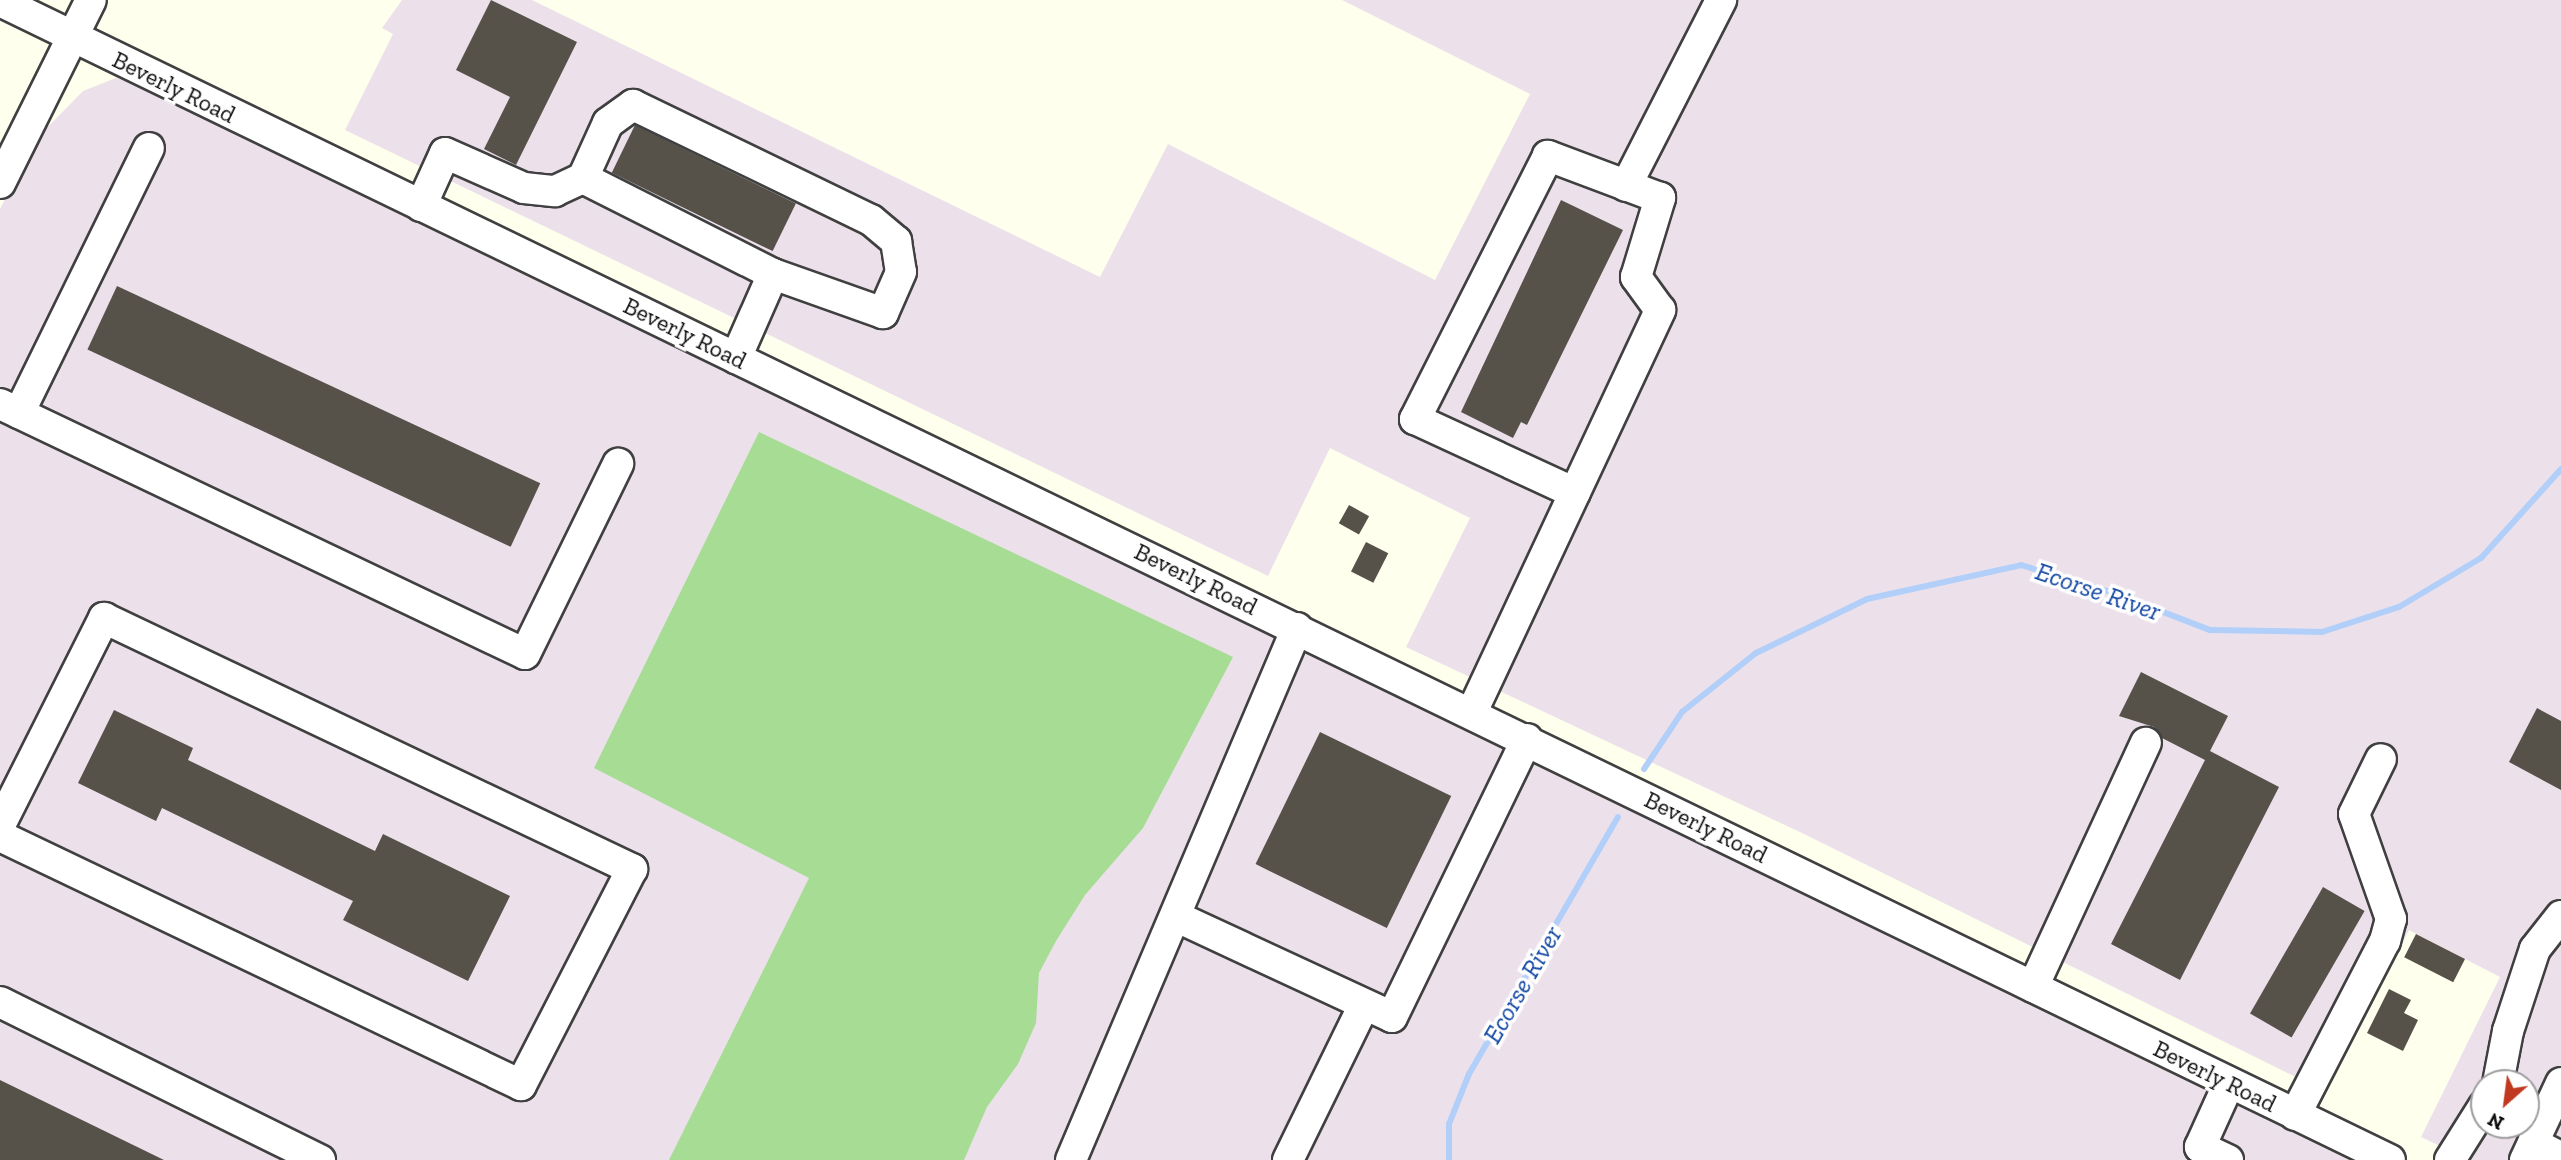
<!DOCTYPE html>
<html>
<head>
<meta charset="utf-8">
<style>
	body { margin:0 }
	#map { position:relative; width:2561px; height:1160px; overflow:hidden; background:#ffe; font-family:"Zilla Slab",serif }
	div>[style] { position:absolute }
	.industrial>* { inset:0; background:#ece1eb }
	.forest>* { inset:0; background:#a7dc95 }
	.stream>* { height:6px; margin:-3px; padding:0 3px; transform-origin:3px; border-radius:3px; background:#b1cff8 }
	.building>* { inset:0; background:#565149; transform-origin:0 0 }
	.roads { filter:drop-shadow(2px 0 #404040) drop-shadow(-2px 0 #404040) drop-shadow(0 2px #404040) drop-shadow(0 -2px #404040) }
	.minor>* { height:30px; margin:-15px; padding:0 15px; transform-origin:15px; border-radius:15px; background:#fff }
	span { translate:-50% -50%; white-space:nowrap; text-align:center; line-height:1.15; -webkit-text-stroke:7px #fff; paint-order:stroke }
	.street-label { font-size:24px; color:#0d0d0d }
	.water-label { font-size:26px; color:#1247a3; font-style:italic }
	.north { position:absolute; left:2470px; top:1069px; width:70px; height:70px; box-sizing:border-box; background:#fff; border:2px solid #9e9e9e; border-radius:50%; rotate:208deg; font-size:19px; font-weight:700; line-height:28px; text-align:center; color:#0d0d0d }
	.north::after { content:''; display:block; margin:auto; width:24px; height:32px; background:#c23921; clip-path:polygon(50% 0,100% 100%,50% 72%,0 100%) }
</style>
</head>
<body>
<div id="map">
	<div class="industrial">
		<div style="clip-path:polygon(evenodd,402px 0,532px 0,1100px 277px,1168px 144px,1435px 280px,1530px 94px,1342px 0,2561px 0,2561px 1160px,2469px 1160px,2421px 1137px,2500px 977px,2409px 930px,2326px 1092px,1806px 835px,1406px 647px,1470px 518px,1330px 448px,1268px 576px,345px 130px,393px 34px,382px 28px,402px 0,2484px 1083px,2526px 1083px,2526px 1125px,2484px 1125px,2484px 1083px)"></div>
		<div style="clip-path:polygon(116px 78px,137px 84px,2349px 1160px,0 1160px,0 209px,35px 140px,83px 91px)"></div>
	</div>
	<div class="forest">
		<div style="clip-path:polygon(759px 432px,1233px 657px,1143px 828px,1085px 895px,1056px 941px,1039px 973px,1036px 1023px,1018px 1064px,987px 1107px,964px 1160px,669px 1160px,809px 878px,594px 768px)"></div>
	</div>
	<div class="stream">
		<div style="left:1644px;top:769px;width:69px;rotate:-56.3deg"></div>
		<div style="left:1682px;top:712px;width:95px;rotate:-38.6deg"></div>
		<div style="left:1756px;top:653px;width:123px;rotate:-25.9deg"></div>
		<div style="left:1867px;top:599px;width:158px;rotate:-12.4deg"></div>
		<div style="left:2021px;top:565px;width:97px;rotate:16.8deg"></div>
		<div style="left:2114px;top:593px;width:103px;rotate:21.1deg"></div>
		<div style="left:2210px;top:630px;width:112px;rotate:1deg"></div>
		<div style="left:2322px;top:632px;width:81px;rotate:-18deg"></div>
		<div style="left:2399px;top:607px;width:96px;rotate:-30.9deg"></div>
		<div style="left:2481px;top:558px;width:120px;rotate:-48deg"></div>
		<div style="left:1449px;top:1160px;width:36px;rotate:-90deg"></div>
		<div style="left:1449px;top:1124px;width:54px;rotate:-68.2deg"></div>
		<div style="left:1469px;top:1074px;width:297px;rotate:-59.9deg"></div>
	</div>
	<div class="building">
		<div style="clip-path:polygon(491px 0,577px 42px,516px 165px,484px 149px,510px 97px,456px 70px)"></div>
		<div style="left:635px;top:125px;width:179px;height:53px;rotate:26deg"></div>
		<div style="clip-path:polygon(1561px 200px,1623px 230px,1527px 425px,1521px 422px,1513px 438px,1461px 412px)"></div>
		<div style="left:117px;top:286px;width:467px;height:70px;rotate:25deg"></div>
		<div style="left:1349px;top:505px;width:23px;height:21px;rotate:29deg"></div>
		<div style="left:1366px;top:542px;width:25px;height:33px;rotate:27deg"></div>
		<div style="clip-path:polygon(2141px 672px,2228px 716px,2210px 751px,2279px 787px,2180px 980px,2111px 944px,2205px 760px,2162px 738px,2154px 727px,2119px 716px)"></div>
		<div style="clip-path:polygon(2537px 708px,2561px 721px,2561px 790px,2509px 762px)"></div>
		<div style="clip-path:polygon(114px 710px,193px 748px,188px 760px,375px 851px,383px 834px,510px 896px,468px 981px,343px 920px,353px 901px,162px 808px,156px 821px,78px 783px)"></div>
		<div style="left:1320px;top:732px;width:146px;height:147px;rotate:26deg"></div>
		<div style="left:2323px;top:887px;width:48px;height:146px;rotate:30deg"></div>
		<div style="left:2416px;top:934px;width:55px;height:26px;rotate:27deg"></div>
		<div style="clip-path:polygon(2389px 989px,2411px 1000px,2404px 1013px,2418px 1020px,2403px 1051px,2367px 1033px)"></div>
		<div style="clip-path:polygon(0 1080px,164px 1160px,0 1160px)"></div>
	</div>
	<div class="roads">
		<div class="minor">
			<div style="left:0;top:1px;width:2656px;rotate:25.87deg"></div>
			<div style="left:583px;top:178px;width:213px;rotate:26.8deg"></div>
			<div style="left:0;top:183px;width:204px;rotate:-63.6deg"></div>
			<div style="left:1626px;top:186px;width:209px;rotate:-62.9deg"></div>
			<div style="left:421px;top:206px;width:58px;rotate:-65.6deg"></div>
			<div style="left:445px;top:153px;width:86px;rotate:23.9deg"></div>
			<div style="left:524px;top:188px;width:31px;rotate:6deg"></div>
			<div style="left:555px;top:191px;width:31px;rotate:-25deg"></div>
			<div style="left:583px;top:178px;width:60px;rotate:-65.6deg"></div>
			<div style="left:608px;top:123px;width:31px;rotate:-36deg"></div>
			<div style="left:633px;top:105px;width:264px;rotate:25.8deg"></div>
			<div style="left:871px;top:220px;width:33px;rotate:40deg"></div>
			<div style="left:896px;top:241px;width:31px;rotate:81deg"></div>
			<div style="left:901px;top:272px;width:45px;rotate:113.7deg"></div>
			<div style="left:883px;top:313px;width:117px;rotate:-160.5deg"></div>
			<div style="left:773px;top:274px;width:92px;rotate:113.8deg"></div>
			<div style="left:0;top:404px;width:581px;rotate:25.46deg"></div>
			<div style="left:525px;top:654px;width:212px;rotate:-63.9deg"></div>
			<div style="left:19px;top:413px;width:295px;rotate:-63.9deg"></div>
			<div style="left:1472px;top:712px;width:444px;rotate:-64.9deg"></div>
			<div style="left:1660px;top:310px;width:41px;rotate:-126deg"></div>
			<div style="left:1636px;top:277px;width:83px;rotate:-73.1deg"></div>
			<div style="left:1660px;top:198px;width:120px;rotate:-159.4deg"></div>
			<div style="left:1548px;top:156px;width:295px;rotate:116.8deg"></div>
			<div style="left:1415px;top:419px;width:176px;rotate:24.8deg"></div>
			<div style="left:0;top:825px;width:232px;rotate:-63.3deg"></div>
			<div style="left:104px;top:618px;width:585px;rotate:25.43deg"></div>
			<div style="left:632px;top:869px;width:243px;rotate:117.2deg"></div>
			<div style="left:521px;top:1085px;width:577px;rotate:-154.46deg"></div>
			<div style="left:1177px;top:917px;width:237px;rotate:24.9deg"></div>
			<div style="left:1392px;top:1017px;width:309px;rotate:-64.1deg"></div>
			<div style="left:2033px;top:987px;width:269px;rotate:-65.2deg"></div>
			<div style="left:0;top:1002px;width:357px;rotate:26.3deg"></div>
			<div style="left:2498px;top:1083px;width:53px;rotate:-79.1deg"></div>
			<div style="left:2508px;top:1031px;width:86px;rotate:-71.8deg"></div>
			<div style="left:2535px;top:949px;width:42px;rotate:-51.8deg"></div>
			<div style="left:2295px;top:1115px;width:196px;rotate:-62.7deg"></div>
			<div style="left:2385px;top:941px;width:23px;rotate:-75deg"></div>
			<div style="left:2391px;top:919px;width:111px;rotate:-109.4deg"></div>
			<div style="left:2354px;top:814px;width:61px;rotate:-63.9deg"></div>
			<div style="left:2533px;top:1143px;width:31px;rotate:27deg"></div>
			<div style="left:1071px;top:1160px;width:578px;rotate:-66.98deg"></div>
			<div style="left:1288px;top:1160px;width:173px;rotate:-63.9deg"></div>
			<div style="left:2228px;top:1160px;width:31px;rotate:-155deg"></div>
			<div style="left:2200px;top:1147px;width:70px;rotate:-65.6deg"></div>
			<div style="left:2450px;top:1160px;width:64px;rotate:-57.8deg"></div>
			<div style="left:2525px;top:1160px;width:85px;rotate:-64.9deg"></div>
		</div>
	</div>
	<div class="street-label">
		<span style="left:174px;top:87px;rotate:26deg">Beverly Road</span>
		<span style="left:685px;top:333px;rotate:26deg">Beverly Road</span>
		<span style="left:1196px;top:579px;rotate:26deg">Beverly Road</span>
		<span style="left:1706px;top:827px;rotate:26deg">Beverly Road</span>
		<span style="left:2215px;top:1076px;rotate:26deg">Beverly Road</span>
	</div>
	<div class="water-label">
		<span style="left:2098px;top:592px;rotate:19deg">Ecorse River</span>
		<span style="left:1523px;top:985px;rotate:-60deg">Ecorse River</span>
	</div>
	<div class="north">N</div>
</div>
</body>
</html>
